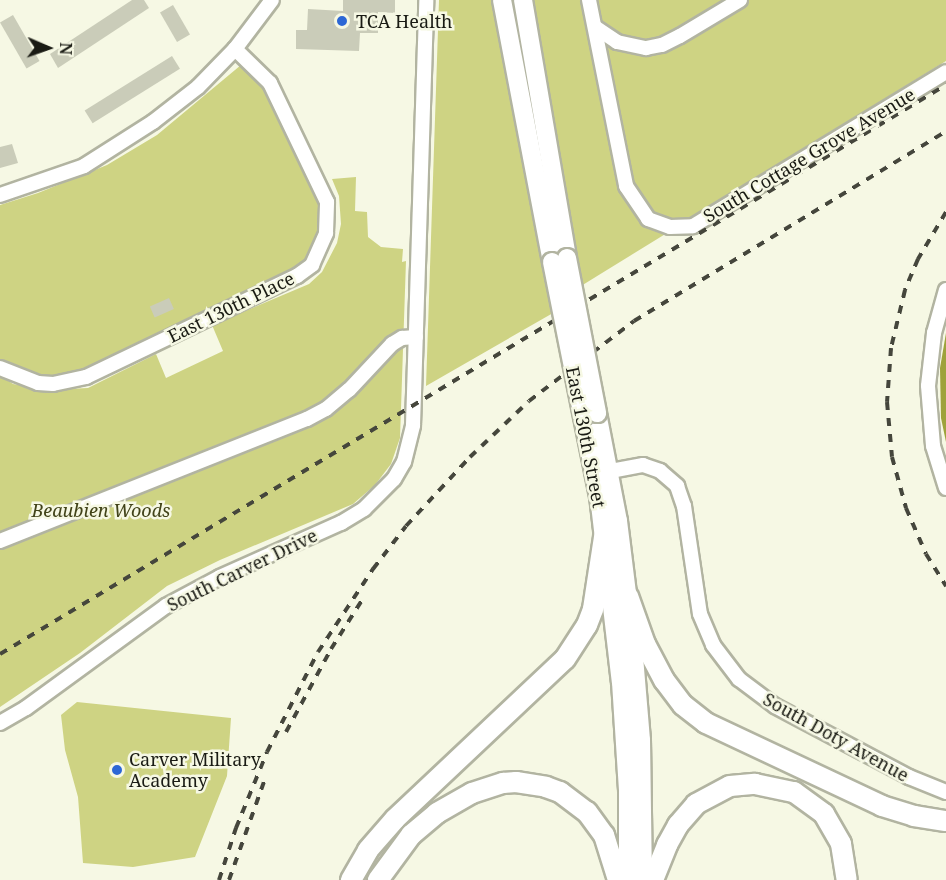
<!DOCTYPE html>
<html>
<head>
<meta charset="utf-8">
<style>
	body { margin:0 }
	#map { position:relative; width:946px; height:880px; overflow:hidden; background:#f6f8e4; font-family:"Noto Serif",serif }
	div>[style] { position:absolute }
	.green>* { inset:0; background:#ced383 }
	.water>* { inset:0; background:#9ea23b }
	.building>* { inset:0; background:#caccb9; transform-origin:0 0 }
	.roads { filter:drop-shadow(2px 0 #b2b4a1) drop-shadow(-2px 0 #b2b4a1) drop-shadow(0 2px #b2b4a1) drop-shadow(0 -2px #b2b4a1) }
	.minor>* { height:14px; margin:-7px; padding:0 7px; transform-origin:7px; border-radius:7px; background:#fff }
	.major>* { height:18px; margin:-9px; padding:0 9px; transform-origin:9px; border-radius:9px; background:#fff }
	.highway>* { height:20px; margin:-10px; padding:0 10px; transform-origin:10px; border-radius:10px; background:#fff }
	.rail>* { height:4px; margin-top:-2px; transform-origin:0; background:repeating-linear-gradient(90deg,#45463c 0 8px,transparent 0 16px) }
	.bridges { filter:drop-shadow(2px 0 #b2b4a1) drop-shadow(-2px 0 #b2b4a1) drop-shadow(0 2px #b2b4a1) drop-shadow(0 -2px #b2b4a1) }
	.major-bridge>* { height:18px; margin:-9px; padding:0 9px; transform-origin:9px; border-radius:9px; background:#fff }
	.dots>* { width:16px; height:16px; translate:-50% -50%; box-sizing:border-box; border:3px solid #f6f8e4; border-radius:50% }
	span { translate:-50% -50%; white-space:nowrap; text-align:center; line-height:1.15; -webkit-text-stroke:5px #f6f8e4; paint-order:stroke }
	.poi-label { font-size:18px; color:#1a1b14 }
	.left { translate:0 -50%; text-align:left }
	.street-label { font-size:18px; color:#1a1b14 }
	.park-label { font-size:18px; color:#414319; font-style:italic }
	.north { position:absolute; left:18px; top:18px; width:60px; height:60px; -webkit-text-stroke:4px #f6f8e4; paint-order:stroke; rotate:92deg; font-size:16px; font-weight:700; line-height:24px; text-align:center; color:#1a1b14 }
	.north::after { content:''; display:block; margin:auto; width:21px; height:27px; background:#1a1b14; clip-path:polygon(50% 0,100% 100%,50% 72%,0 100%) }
</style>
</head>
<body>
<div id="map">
	<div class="green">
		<div style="clip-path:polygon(439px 0,495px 0,506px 70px,553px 313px,426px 386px)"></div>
		<div style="clip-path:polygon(529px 0,946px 0,946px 61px,581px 286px)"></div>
		<div style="clip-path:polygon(241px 65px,260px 81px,268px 94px,320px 199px,321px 224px,312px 252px,291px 272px,81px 372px,55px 376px,26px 372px,0 360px,0 205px,38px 193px,107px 165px,157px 135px)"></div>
		<div style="clip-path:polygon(356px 177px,355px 211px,367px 212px,368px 237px,381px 247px,403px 249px,402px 262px,406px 261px,400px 438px,391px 464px,375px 485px,353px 504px,220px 560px,167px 586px,80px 653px,0 707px,0 375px,13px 384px,46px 390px,88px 388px,156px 354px,166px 378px,223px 351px,212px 325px,309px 284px,322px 272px,337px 243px,341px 224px,339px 196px,332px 179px)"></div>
		<div style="clip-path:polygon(77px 702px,231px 718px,227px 776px,195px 857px,133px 867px,83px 863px,78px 797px,65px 750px,61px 715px)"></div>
	</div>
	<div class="water">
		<div style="clip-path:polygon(946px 333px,946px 442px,941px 418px,940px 368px)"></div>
	</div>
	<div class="building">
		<div style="clip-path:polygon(132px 0,144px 0,149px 8px,58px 68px,50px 54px)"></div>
		<div style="clip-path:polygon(343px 0,395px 0,395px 13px,378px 12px,378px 33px,360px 33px,359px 51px,296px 49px,296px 30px,307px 30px,308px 9px,343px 11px)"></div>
		<div style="left:173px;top:5px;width:34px;height:15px;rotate:60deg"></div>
		<div style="left:13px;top:15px;width:53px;height:15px;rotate:60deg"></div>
		<div style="left:172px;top:56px;width:15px;height:103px;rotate:58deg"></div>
		<div style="clip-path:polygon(12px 144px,18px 163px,0 168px,0 147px)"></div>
		<div style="left:169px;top:298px;width:12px;height:21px;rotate:66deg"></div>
	</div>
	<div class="roads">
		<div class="minor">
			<div style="left:589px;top:0;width:190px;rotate:78.7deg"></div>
			<div style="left:626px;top:186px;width:40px;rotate:56deg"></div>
			<div style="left:648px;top:219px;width:23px;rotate:20deg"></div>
			<div style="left:670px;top:227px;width:23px;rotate:-2deg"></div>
			<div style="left:693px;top:226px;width:296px;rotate:-31.3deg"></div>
			<div style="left:595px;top:27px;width:27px;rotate:34deg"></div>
			<div style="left:617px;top:42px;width:30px;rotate:12deg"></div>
			<div style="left:646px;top:48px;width:16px;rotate:-11deg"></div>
			<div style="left:662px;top:45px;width:20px;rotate:-27deg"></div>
			<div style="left:680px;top:36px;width:70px;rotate:-31deg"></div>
			<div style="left:0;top:195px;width:89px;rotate:-19deg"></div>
			<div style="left:84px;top:166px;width:82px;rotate:-32.5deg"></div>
			<div style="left:153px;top:122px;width:57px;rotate:-37.9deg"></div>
			<div style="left:198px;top:87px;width:53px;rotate:-45.8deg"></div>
			<div style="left:235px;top:49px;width:61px;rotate:-52.9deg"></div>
			<div style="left:946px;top:290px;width:45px;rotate:105.6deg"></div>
			<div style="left:934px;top:333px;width:53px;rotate:96.5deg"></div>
			<div style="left:928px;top:386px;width:60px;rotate:85.2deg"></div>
			<div style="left:933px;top:446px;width:44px;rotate:72.8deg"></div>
			<div style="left:0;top:368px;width:41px;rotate:21.5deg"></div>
			<div style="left:38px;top:383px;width:15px;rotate:4deg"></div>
			<div style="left:53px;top:384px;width:34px;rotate:-12deg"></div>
			<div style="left:86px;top:377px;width:234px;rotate:-25.6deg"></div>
			<div style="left:297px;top:276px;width:19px;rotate:-36deg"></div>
			<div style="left:312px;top:265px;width:35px;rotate:-66deg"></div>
			<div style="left:326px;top:233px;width:31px;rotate:-88deg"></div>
			<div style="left:327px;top:202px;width:132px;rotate:-115.6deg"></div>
			<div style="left:270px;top:83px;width:49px;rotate:-135.8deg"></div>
			<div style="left:600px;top:473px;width:44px;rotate:-10.5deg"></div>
			<div style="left:643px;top:465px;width:18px;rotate:19deg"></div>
			<div style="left:660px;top:471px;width:23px;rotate:41deg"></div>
			<div style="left:677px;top:486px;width:21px;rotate:71deg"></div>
			<div style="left:684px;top:506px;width:109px;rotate:81.6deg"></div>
			<div style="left:700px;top:614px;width:34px;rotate:67deg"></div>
			<div style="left:713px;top:645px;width:43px;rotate:52.6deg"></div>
			<div style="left:739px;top:679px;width:45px;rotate:36.9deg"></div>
			<div style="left:775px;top:706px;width:152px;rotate:27.9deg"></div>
			<div style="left:909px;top:777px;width:40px;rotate:22deg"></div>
			<div style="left:0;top:541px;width:330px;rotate:-21.7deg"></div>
			<div style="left:307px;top:419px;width:21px;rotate:-28deg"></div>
			<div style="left:326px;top:409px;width:30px;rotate:-40deg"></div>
			<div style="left:349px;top:390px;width:63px;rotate:-46.9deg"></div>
			<div style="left:392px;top:344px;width:12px;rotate:-31deg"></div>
			<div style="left:402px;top:338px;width:14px;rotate:-4deg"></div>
			<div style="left:0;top:723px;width:30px;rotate:-30deg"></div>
			<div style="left:26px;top:708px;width:173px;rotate:-36.1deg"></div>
			<div style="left:166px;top:606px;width:61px;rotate:-28.2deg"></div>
			<div style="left:220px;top:577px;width:133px;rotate:-24.1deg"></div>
			<div style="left:341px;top:523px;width:27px;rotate:-31deg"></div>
			<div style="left:364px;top:509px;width:42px;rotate:-45deg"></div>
			<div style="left:394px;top:479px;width:20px;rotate:-60deg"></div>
			<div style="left:404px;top:462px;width:38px;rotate:-76deg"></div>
			<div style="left:413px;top:425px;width:425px;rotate:-88.2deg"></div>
		</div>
		<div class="major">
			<div style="left:502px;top:0;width:267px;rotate:79.2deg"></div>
			<div style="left:523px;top:0;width:262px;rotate:80.3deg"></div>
			<div style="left:597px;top:413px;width:110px;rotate:79deg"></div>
			<div style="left:618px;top:521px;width:113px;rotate:82.9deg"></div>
			<div style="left:632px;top:633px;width:107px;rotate:85.2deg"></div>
			<div style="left:641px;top:740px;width:140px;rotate:89.2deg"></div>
			<div style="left:583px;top:417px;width:81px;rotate:78.6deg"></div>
			<div style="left:599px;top:496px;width:187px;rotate:83.3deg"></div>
			<div style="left:621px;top:682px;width:108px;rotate:86.3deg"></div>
			<div style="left:628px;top:790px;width:90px;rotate:90deg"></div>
		</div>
		<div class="highway">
			<div style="left:628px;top:596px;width:51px;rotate:70.5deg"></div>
			<div style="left:645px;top:644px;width:41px;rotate:62.2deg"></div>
			<div style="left:664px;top:680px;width:31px;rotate:53deg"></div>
			<div style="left:683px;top:705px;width:29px;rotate:38deg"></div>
			<div style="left:706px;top:723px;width:195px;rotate:25.2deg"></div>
			<div style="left:882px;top:806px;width:34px;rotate:17deg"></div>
			<div style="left:914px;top:816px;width:32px;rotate:9deg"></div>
			<div style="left:351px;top:880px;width:34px;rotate:-60deg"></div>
			<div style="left:368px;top:850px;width:41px;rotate:-48.9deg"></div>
			<div style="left:395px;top:819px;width:233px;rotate:-43.3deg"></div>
			<div style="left:565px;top:659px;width:40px;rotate:-57.1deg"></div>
			<div style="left:587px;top:625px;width:17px;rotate:-69deg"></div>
			<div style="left:593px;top:609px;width:73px;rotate:-81.3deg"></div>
			<div style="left:378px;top:880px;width:56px;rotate:-53.7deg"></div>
			<div style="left:411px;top:835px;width:34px;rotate:-40deg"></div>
			<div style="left:437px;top:813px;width:40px;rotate:-29.7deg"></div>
			<div style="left:472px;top:793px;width:33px;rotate:-18deg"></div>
			<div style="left:503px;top:783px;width:13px;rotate:-4deg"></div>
			<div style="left:516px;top:782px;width:30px;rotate:9deg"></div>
			<div style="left:546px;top:787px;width:15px;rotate:20deg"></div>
			<div style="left:560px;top:792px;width:34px;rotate:37deg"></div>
			<div style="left:587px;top:812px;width:29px;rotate:54deg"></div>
			<div style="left:604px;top:835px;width:47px;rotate:72.7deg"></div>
			<div style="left:653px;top:880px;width:38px;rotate:-68deg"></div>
			<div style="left:667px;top:845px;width:23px;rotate:-61deg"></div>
			<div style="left:678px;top:825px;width:28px;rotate:-49deg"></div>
			<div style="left:696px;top:804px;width:38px;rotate:-28deg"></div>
			<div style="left:730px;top:786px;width:25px;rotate:-5deg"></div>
			<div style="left:755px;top:784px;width:40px;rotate:12deg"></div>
			<div style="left:794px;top:792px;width:37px;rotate:36deg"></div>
			<div style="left:824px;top:814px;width:34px;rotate:60deg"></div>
			<div style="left:841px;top:844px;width:36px;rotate:81deg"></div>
		</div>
	</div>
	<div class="rail">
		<div style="left:946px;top:212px;width:55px;rotate:120.8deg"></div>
		<div style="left:918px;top:259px;width:34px;rotate:113deg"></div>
		<div style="left:905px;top:290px;width:60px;rotate:103.6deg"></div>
		<div style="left:891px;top:348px;width:54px;rotate:94.2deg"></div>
		<div style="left:887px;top:402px;width:55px;rotate:84.8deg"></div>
		<div style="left:892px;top:457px;width:53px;rotate:74.6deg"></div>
		<div style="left:906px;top:508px;width:50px;rotate:66.5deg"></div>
		<div style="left:926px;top:554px;width:38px;rotate:58deg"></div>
		<div style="left:0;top:654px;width:1104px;rotate:-31.03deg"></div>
		<div style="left:286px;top:732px;width:94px;rotate:-61.5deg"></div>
		<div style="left:331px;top:649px;width:62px;rotate:-57.6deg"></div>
		<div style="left:219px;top:880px;width:55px;rotate:-71.9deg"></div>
		<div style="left:236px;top:828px;width:82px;rotate:-67.8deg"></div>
		<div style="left:267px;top:752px;width:112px;rotate:-63deg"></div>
		<div style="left:318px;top:652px;width:100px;rotate:-56.5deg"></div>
		<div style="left:373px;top:569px;width:54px;rotate:-52.5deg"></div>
		<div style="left:406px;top:526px;width:94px;rotate:-47.2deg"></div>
		<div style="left:470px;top:457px;width:81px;rotate:-43.5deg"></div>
		<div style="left:529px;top:401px;width:132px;rotate:-37.3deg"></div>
		<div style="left:634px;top:321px;width:365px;rotate:-31.3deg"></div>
		<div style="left:229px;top:880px;width:110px;rotate:-70.4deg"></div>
	</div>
	<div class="bridges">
		<div class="major-bridge">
			<div style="left:567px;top:258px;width:158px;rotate:79deg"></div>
			<div style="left:552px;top:262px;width:158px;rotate:78.7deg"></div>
		</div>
	</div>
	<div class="dots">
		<div style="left:342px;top:21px;background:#2c67d5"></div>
		<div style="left:117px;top:770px;background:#2c67d5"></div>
	</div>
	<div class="poi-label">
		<span class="left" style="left:356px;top:21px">TCA Health</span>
		<span class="left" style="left:129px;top:770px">Carver Military<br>Academy</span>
	</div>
	<div class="street-label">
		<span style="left:809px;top:155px;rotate:-31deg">South Cottage Grove Avenue</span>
		<span style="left:231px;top:307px;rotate:-26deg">East 130th Place</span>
		<span style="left:586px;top:437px;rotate:79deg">East 130th Street</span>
		<span style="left:242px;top:570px;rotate:-26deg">South Carver Drive</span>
		<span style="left:836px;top:737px;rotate:29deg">South Doty Avenue</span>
	</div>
	<div class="park-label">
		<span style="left:101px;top:510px">Beaubien Woods</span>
	</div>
	<div class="north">N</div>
</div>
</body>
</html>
